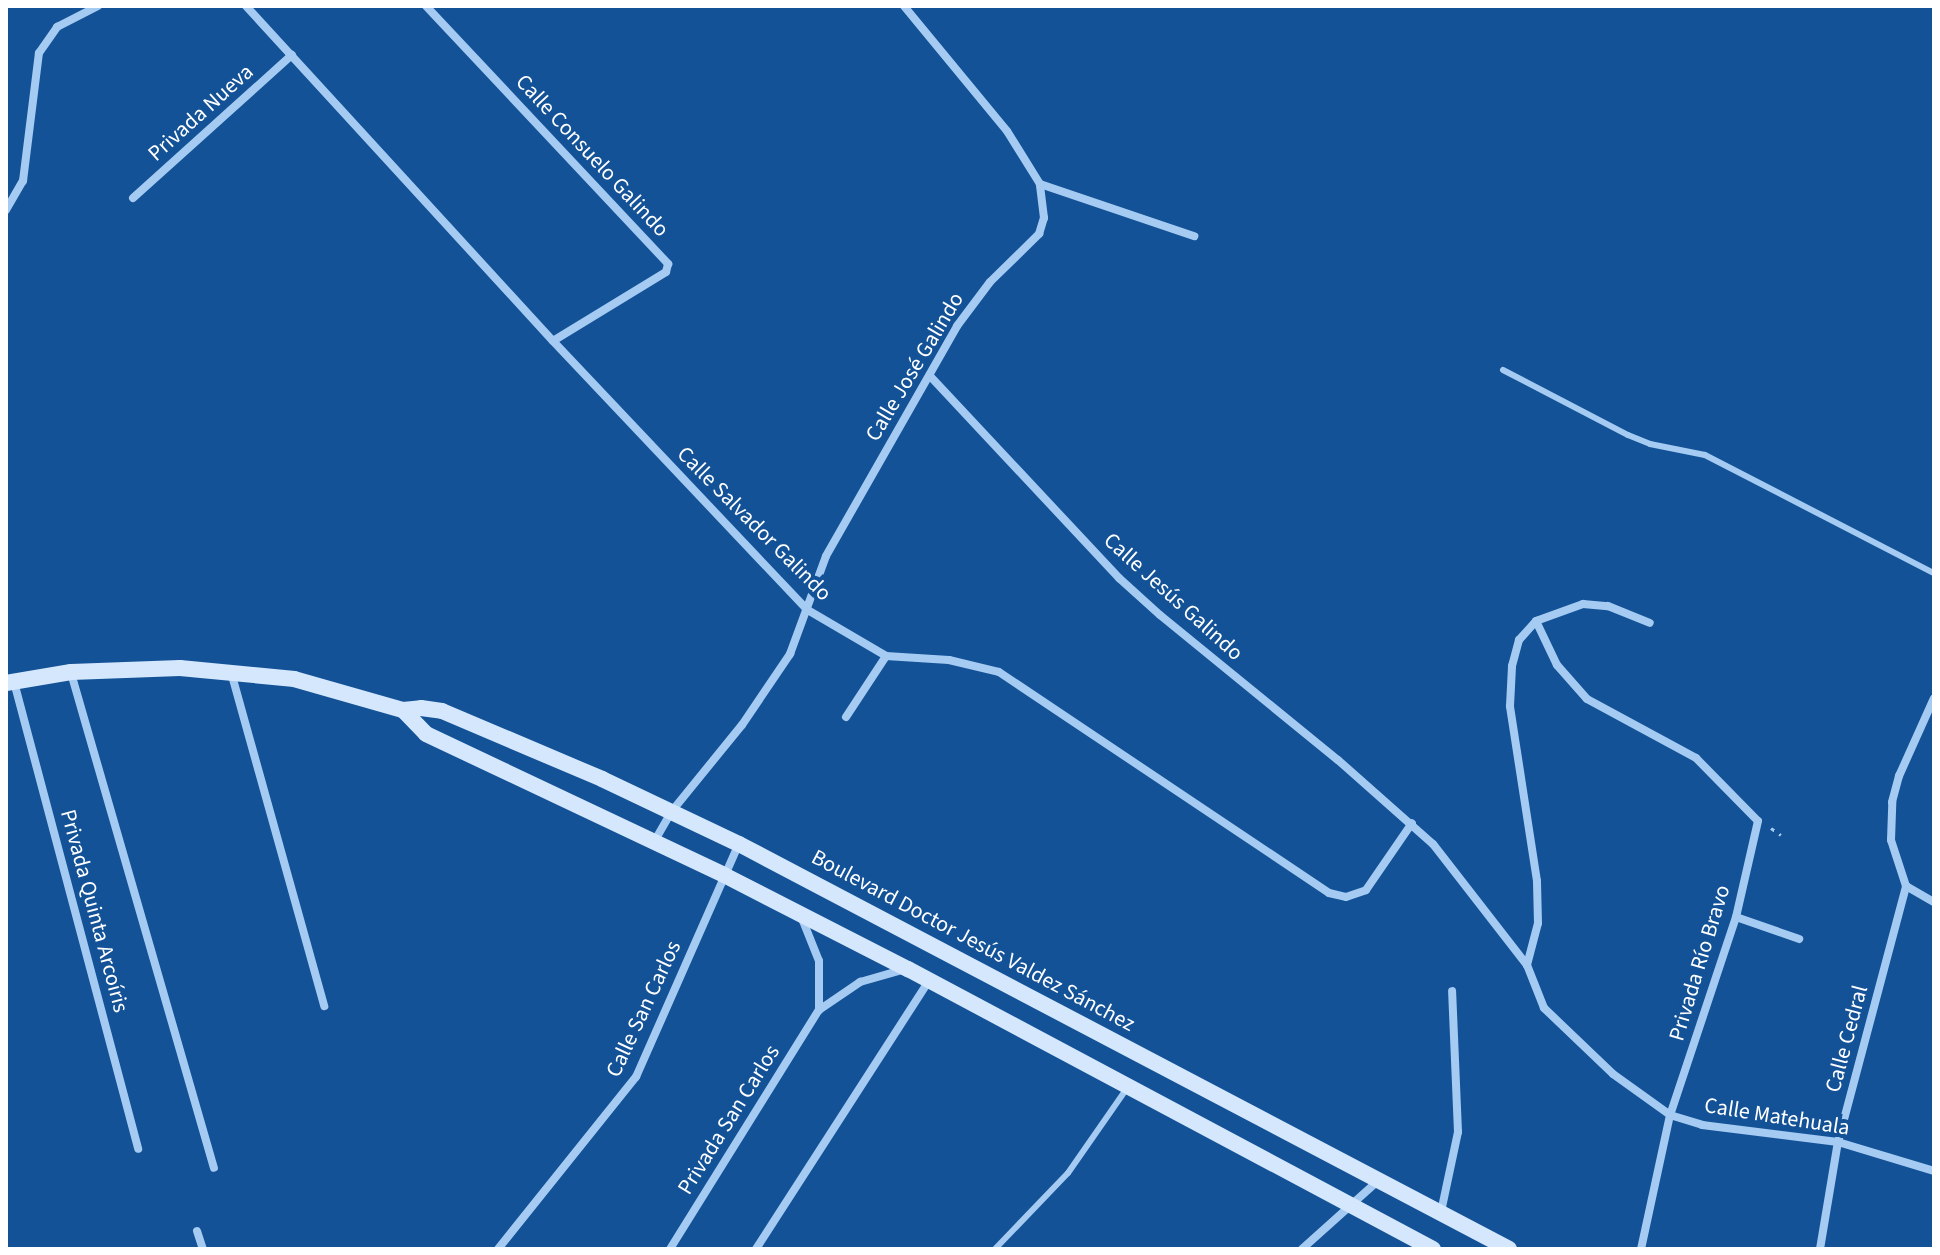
<!DOCTYPE html>
<html>
<head>
<meta charset="utf-8">
<style>
	body { margin:0 }
	#map { position:relative; width:1940px; height:1255px; overflow:hidden; background:#135297; font-family:"Source Sans 3",sans-serif }
	div>[style] { position:absolute }
	.path>* { height:3px; margin-top:-1.5px; transform-origin:0; background:repeating-linear-gradient(90deg,#a5cbf3 0 4px,transparent 0 10px) }
	.service>* { height:6px; margin:-3px; padding:0 3px; transform-origin:3px; border-radius:3px; background:#a5cbf3 }
	.minor>* { height:8px; margin:-4px; padding:0 4px; transform-origin:4px; border-radius:4px; background:#a5cbf3 }
	.secondary>* { height:16px; margin:-8px; padding:0 8px; transform-origin:8px; border-radius:8px; background:#d4e7fc }
	span { translate:-50% -50%; white-space:nowrap; text-align:center; line-height:1.15; -webkit-text-stroke:8px #135297; paint-order:stroke }
	.street-label { font-size:22px; color:#fff }
	.frame { position:absolute; inset:0; border:8px solid #fff; pointer-events:none }
</style>
</head>
<body>
<div id="map">
	<div class="path">
		<div style="left:1771px;top:828px;width:12px;rotate:35deg"></div>
	</div>
	<div class="service">
		<div style="left:1503px;top:370px;width:141px;rotate:27.5deg"></div>
		<div style="left:1628px;top:435px;width:24px;rotate:22deg"></div>
		<div style="left:1650px;top:444px;width:56px;rotate:11.3deg"></div>
		<div style="left:1705px;top:455px;width:258px;rotate:27.3deg"></div>
		<div style="left:995px;top:1249px;width:105px;rotate:-46.2deg"></div>
		<div style="left:1068px;top:1173px;width:103px;rotate:-55.2deg"></div>
	</div>
	<div class="minor">
		<div style="left:246px;top:6px;width:454px;rotate:47.5deg"></div>
		<div style="left:553px;top:341px;width:369px;rotate:46.6deg"></div>
		<div style="left:806px;top:609px;width:93px;rotate:30.4deg"></div>
		<div style="left:886px;top:656px;width:63px;rotate:3.6deg"></div>
		<div style="left:949px;top:660px;width:51px;rotate:13.5deg"></div>
		<div style="left:999px;top:672px;width:397px;rotate:33.8deg"></div>
		<div style="left:1329px;top:893px;width:17px;rotate:13deg"></div>
		<div style="left:1346px;top:897px;width:21px;rotate:-19deg"></div>
		<div style="left:1366px;top:890px;width:81px;rotate:-55.5deg"></div>
		<div style="left:426px;top:6px;width:354px;rotate:46.8deg"></div>
		<div style="left:668px;top:264px;width:8px;rotate:104deg"></div>
		<div style="left:666px;top:272px;width:132px;rotate:148.6deg"></div>
		<div style="left:1040px;top:184px;width:163px;rotate:18.7deg"></div>
		<div style="left:133px;top:198px;width:214px;rotate:-42deg"></div>
		<div style="left:6px;top:210px;width:34px;rotate:-60deg"></div>
		<div style="left:23px;top:181px;width:129px;rotate:-82.9deg"></div>
		<div style="left:39px;top:53px;width:32px;rotate:-55deg"></div>
		<div style="left:57px;top:27px;width:46px;rotate:-27.1deg"></div>
		<div style="left:930px;top:376px;width:277px;rotate:46.9deg"></div>
		<div style="left:1119px;top:578px;width:55px;rotate:42.1deg"></div>
		<div style="left:1160px;top:615px;width:230px;rotate:39.2deg"></div>
		<div style="left:1338px;top:760px;width:127px;rotate:41.5deg"></div>
		<div style="left:1433px;top:844px;width:153px;rotate:52.2deg"></div>
		<div style="left:1527px;top:965px;width:46px;rotate:68.4deg"></div>
		<div style="left:1544px;top:1008px;width:95px;rotate:43.7deg"></div>
		<div style="left:1613px;top:1074px;width:70px;rotate:35.7deg"></div>
		<div style="left:1670px;top:1115px;width:34px;rotate:17deg"></div>
		<div style="left:1702px;top:1125px;width:137px;rotate:7.1deg"></div>
		<div style="left:1838px;top:1142px;width:100px;rotate:16.8deg"></div>
		<div style="left:1536px;top:621px;width:49px;rotate:64.5deg"></div>
		<div style="left:1557px;top:665px;width:45px;rotate:48.6deg"></div>
		<div style="left:1587px;top:699px;width:124px;rotate:28.4deg"></div>
		<div style="left:1696px;top:758px;width:88px;rotate:45.5deg"></div>
		<div style="left:1758px;top:821px;width:98px;rotate:102.9deg"></div>
		<div style="left:1736px;top:917px;width:209px;rotate:108.4deg"></div>
		<div style="left:1670px;top:1115px;width:137px;rotate:102.2deg"></div>
		<div style="left:231px;top:672px;width:347px;rotate:74.4deg"></div>
		<div style="left:71px;top:673px;width:515px;rotate:73.89deg"></div>
		<div style="left:14px;top:682px;width:483px;rotate:75.1deg"></div>
		<div style="left:846px;top:717px;width:73px;rotate:-56.7deg"></div>
		<div style="left:654px;top:842px;width:36px;rotate:-60deg"></div>
		<div style="left:672px;top:811px;width:111px;rotate:-50.9deg"></div>
		<div style="left:742px;top:725px;width:86px;rotate:-55.9deg"></div>
		<div style="left:790px;top:654px;width:104px;rotate:-69.8deg"></div>
		<div style="left:826px;top:556px;width:265px;rotate:-60.3deg"></div>
		<div style="left:957px;top:326px;width:55px;rotate:-53.1deg"></div>
		<div style="left:990px;top:282px;width:69px;rotate:-44.4deg"></div>
		<div style="left:1039px;top:234px;width:17px;rotate:-73deg"></div>
		<div style="left:1044px;top:218px;width:34px;rotate:-97deg"></div>
		<div style="left:1040px;top:184px;width:62px;rotate:-121.9deg"></div>
		<div style="left:1007px;top:131px;width:162px;rotate:-129.5deg"></div>
		<div style="left:1906px;top:886px;width:48px;rotate:-108.1deg"></div>
		<div style="left:1891px;top:840px;width:38px;rotate:-88deg"></div>
		<div style="left:1892px;top:802px;width:27px;rotate:-75deg"></div>
		<div style="left:1899px;top:776px;width:85px;rotate:-65.8deg"></div>
		<div style="left:1906px;top:886px;width:32px;rotate:30deg"></div>
		<div style="left:801px;top:916px;width:48px;rotate:68.2deg"></div>
		<div style="left:819px;top:961px;width:49px;rotate:90deg"></div>
		<div style="left:1736px;top:917px;width:67px;rotate:19.2deg"></div>
		<div style="left:1527px;top:965px;width:43px;rotate:-75.3deg"></div>
		<div style="left:1538px;top:923px;width:42px;rotate:-91.4deg"></div>
		<div style="left:1537px;top:881px;width:177px;rotate:-98.8deg"></div>
		<div style="left:1510px;top:706px;width:40px;rotate:-87.1deg"></div>
		<div style="left:1512px;top:666px;width:27px;rotate:-75deg"></div>
		<div style="left:1519px;top:640px;width:25px;rotate:-48deg"></div>
		<div style="left:1536px;top:621px;width:50px;rotate:-19.9deg"></div>
		<div style="left:1583px;top:604px;width:25px;rotate:5deg"></div>
		<div style="left:1608px;top:606px;width:45px;rotate:22deg"></div>
		<div style="left:1441px;top:1212px;width:82px;rotate:-78deg"></div>
		<div style="left:1458px;top:1132px;width:141px;rotate:-92.4deg"></div>
		<div style="left:197px;top:1231px;width:19px;rotate:72deg"></div>
		<div style="left:498px;top:1249px;width:221px;rotate:-51.3deg"></div>
		<div style="left:636px;top:1077px;width:255px;rotate:-66.2deg"></div>
		<div style="left:670px;top:1249px;width:282px;rotate:-58.1deg"></div>
		<div style="left:819px;top:1010px;width:50px;rotate:-34.3deg"></div>
		<div style="left:860px;top:982px;width:44px;rotate:-15.9deg"></div>
		<div style="left:756px;top:1249px;width:319px;rotate:-57.2deg"></div>
		<div style="left:1302px;top:1249px;width:103px;rotate:-41.9deg"></div>
		<div style="left:1820px;top:1249px;width:109px;rotate:-80.5deg"></div>
		<div style="left:1838px;top:1142px;width:265px;rotate:-75.1deg"></div>
	</div>
	<div class="secondary">
		<div style="left:6px;top:683px;width:66px;rotate:-9.6deg"></div>
		<div style="left:71px;top:672px;width:109px;rotate:-2.1deg"></div>
		<div style="left:180px;top:668px;width:115px;rotate:5.5deg"></div>
		<div style="left:294px;top:679px;width:113px;rotate:15.9deg"></div>
		<div style="left:403px;top:710px;width:18px;rotate:-6deg"></div>
		<div style="left:421px;top:708px;width:21px;rotate:8deg"></div>
		<div style="left:442px;top:711px;width:174px;rotate:23deg"></div>
		<div style="left:602px;top:779px;width:152px;rotate:25.4deg"></div>
		<div style="left:739px;top:844px;width:870px;rotate:27.74deg"></div>
		<div style="left:403px;top:710px;width:33px;rotate:46deg"></div>
		<div style="left:426px;top:734px;width:330px;rotate:25.3deg"></div>
		<div style="left:724px;top:875px;width:207px;rotate:27.1deg"></div>
		<div style="left:908px;top:969px;width:595px;rotate:28.07deg"></div>
	</div>
	<div class="street-label">
		<span style="left:201px;top:113px;rotate:-42deg">Privada Nueva</span>
		<span style="left:592px;top:156px;rotate:47deg">Calle Consuelo Galindo</span>
		<span style="left:915px;top:367px;rotate:-59deg">Calle José Galindo</span>
		<span style="left:754px;top:524px;rotate:45deg">Calle Salvador Galindo</span>
		<span style="left:1173px;top:597px;rotate:42deg">Calle Jesús Galindo</span>
		<span style="left:94px;top:911px;rotate:75deg">Privada Quinta Arcoíris</span>
		<span style="left:973px;top:941px;rotate:28deg">Boulevard Doctor Jesús Valdez Sánchez</span>
		<span style="left:1700px;top:963px;rotate:-73deg">Privada Río Bravo</span>
		<span style="left:644px;top:1009px;rotate:-65deg">Calle San Carlos</span>
		<span style="left:1847px;top:1039px;rotate:-75deg">Calle Cedral</span>
		<span style="left:1777px;top:1117px;rotate:9deg">Calle Matehuala</span>
		<span style="left:729px;top:1120px;rotate:-58deg">Privada San Carlos</span>
	</div>
	<div class="frame"></div>
</div>
</body>
</html>
